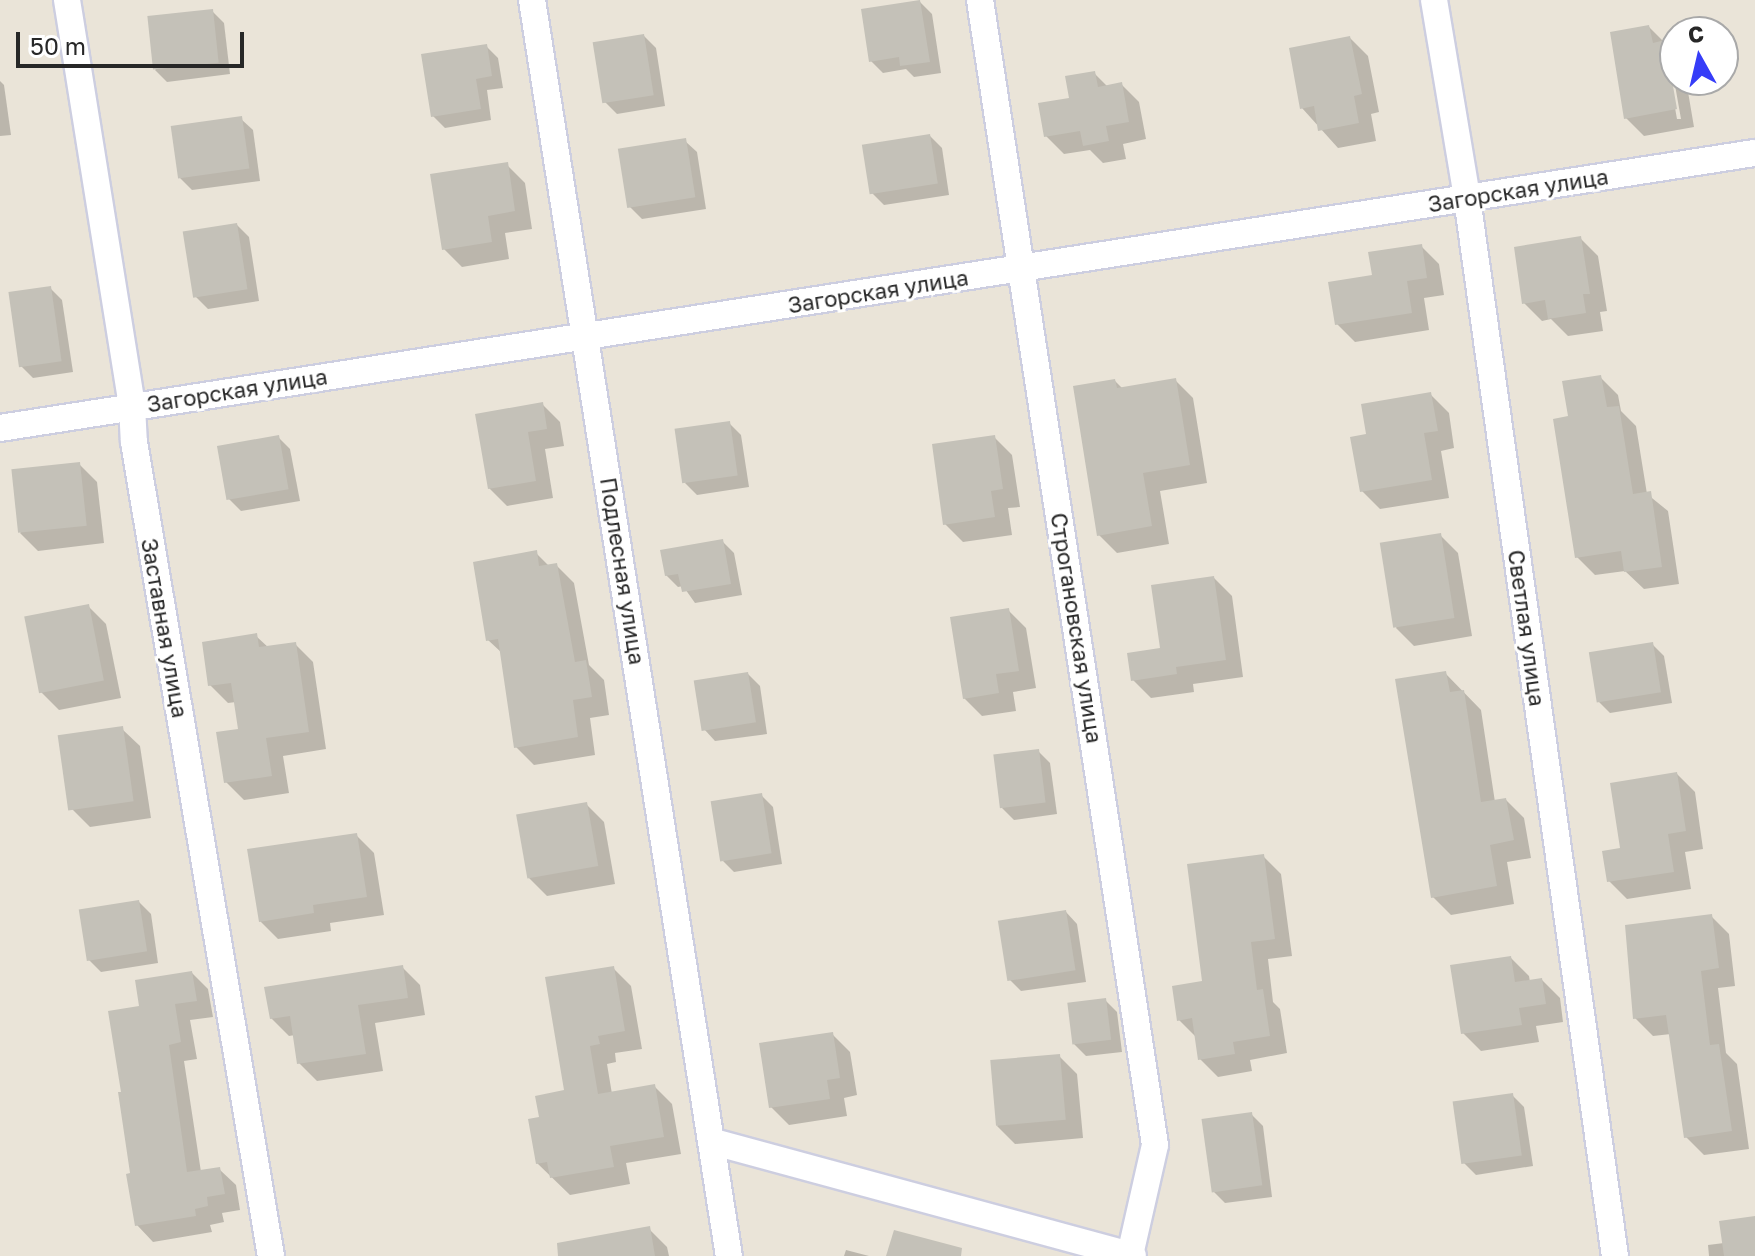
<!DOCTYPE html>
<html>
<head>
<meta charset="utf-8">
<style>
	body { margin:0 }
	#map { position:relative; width:1755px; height:1256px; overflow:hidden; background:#eae4d8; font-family:"Golos Text",sans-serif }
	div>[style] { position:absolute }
	.shadow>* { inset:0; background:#0003 }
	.building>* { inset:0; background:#c4c1b8; transform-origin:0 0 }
	.roads { filter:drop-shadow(2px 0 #cdcee0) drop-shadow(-2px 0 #cdcee0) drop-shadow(0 2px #cdcee0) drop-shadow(0 -2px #cdcee0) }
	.street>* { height:26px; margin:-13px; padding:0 13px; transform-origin:13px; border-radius:13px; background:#fff }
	span { translate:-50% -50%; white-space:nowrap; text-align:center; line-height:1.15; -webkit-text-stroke:6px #fff; paint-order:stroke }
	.street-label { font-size:22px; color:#272727 }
	.north { position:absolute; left:1659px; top:16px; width:80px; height:80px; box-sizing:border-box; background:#fff; border:2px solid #a9a9a9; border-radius:50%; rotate:352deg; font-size:22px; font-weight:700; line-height:32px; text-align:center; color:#272727 }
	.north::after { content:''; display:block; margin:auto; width:28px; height:36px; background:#363df8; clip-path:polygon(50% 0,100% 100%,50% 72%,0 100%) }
	.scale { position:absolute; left:16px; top:32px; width:228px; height:36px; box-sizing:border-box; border:4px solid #272727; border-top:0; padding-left:10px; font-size:24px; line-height:28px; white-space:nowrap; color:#272727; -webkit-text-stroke:6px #fff; paint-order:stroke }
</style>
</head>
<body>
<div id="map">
	<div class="shadow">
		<div style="clip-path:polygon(920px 2px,932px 14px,941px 73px,914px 77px,906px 69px,883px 73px,871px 61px)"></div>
		<div style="clip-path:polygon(212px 11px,224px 23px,230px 74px,167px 82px,155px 70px)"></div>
		<div style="clip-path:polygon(evenodd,1649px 27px,1675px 53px,1675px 80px,1686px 80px,1694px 127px,1644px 136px,1626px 118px,1649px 27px,1665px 52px,1670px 57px,1681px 119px,1677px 119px,1665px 52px)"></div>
		<div style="clip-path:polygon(644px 36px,656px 48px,665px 106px,617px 114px,605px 102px)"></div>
		<div style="clip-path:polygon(1350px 38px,1368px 56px,1379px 112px,1371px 114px,1376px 141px,1338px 148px,1302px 108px)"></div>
		<div style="clip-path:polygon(486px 46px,498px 58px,503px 88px,487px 90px,491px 120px,445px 128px,433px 116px)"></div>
		<div style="clip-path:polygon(1094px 73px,1108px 87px,1121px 84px,1139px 102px,1146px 139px,1123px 144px,1126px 159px,1103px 163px,1090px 150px,1064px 154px,1046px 136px)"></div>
		<div style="clip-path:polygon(0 81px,4px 85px,11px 135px,0 136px)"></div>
		<div style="clip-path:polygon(241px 119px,253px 130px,260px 181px,192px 190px,180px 178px)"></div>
		<div style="clip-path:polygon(930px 136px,942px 148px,949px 195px,884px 205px,872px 193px)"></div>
		<div style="clip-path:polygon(685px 141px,697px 152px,706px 209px,642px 219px,630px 207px)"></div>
		<div style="clip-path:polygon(507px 165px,525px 183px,532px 229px,505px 233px,509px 259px,462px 267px,444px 249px)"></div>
		<div style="clip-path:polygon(237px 225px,249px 237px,259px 301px,208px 309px,196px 297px)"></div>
		<div style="clip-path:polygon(1580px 238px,1598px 256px,1607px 311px,1600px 312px,1603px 331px,1568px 336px,1551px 319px,1542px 321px,1524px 303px)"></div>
		<div style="clip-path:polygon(1421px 246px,1439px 264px,1444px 295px,1424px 298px,1429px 330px,1355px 342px,1337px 324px,1374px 277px)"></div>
		<div style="clip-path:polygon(50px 288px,62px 300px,73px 372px,33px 378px,21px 366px)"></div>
		<div style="clip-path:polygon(1600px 377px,1618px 395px,1621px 411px,1636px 426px,1647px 494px,1668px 511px,1679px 584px,1644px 589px,1625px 571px,1595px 575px,1577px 557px)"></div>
		<div style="clip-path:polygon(1175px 380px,1193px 398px,1207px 483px,1160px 491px,1169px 544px,1117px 553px,1099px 535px,1115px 381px,1123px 389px)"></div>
		<div style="clip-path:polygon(1431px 395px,1449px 413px,1454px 448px,1441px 451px,1449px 498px,1380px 509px,1362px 491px,1368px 436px)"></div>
		<div style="clip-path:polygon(542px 404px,560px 422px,564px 446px,545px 449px,553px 498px,507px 506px,489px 488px)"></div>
		<div style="clip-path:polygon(729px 423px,741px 435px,749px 487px,697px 495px,685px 483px)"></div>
		<div style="clip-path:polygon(278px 437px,290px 449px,300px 501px,241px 511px,229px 499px)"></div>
		<div style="clip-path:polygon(994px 437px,1012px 455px,1020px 507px,1008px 508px,1012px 535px,963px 542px,945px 524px)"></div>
		<div style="clip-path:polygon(79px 464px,97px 482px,104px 543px,38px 551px,20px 533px)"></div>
		<div style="clip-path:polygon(1440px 535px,1458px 553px,1472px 636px,1414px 646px,1396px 628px)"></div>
		<div style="clip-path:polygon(722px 541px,734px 553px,742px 595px,695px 603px,683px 586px,678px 587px,666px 575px)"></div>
		<div style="clip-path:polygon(536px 553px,549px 566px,556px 565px,574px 583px,589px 665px,604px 680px,609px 715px,590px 718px,595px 755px,534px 765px,516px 747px,502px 653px,488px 640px)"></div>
		<div style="clip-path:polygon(1214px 578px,1232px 596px,1243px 677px,1193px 684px,1194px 692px,1151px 698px,1133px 680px,1162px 650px)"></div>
		<div style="clip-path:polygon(88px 606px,106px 624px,121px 698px,59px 710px,41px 692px)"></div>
		<div style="clip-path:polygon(1008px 610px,1026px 628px,1036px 688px,1013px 692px,1016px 711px,982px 716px,964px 698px)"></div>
		<div style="clip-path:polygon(256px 636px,269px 648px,295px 644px,313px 662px,326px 749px,283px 756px,289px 793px,244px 800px,226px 782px,240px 730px,236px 702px,228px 703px,210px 685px)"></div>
		<div style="clip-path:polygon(1652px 644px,1664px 656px,1672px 703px,1610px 713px,1598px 701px)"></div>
		<div style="clip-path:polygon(748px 674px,760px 686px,767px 734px,715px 741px,704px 729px)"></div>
		<div style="clip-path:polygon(1446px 674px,1481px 710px,1495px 802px,1506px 800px,1524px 818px,1531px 858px,1507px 862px,1514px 904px,1451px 915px,1433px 897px)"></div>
		<div style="clip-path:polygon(122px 729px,140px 746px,151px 818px,90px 827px,72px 809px)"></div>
		<div style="clip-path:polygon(1038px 751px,1050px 763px,1057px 814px,1014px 820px,1002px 808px)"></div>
		<div style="clip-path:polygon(1677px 774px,1695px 792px,1703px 849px,1685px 852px,1691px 889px,1627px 899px,1609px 881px,1623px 850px)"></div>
		<div style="clip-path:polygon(761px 795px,773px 807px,782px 864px,734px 872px,722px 860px)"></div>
		<div style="clip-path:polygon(586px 804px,604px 822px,615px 884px,547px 896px,529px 878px)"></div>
		<div style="clip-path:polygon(356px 835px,374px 853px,384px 915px,330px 923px,331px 931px,278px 939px,260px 921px)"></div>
		<div style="clip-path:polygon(1263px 856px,1281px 874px,1292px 956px,1268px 959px,1273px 1002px,1280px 1009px,1287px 1053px,1250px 1060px,1252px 1071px,1218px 1077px,1200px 1059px,1197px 1038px,1179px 1020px,1204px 983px)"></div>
		<div style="clip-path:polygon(139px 902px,151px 914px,158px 963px,101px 972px,89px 960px)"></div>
		<div style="clip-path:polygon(1066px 912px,1077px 924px,1086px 982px,1021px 991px,1009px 979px)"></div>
		<div style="clip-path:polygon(1711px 916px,1729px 934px,1735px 986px,1718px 988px,1726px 1053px,1737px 1064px,1749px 1149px,1704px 1155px,1686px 1137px,1671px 1034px,1653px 1036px,1635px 1018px)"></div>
		<div style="clip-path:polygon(1511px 958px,1529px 976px,1530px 982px,1542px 980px,1560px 998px,1563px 1022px,1536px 1026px,1539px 1042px,1481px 1051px,1463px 1033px)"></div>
		<div style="clip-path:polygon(402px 967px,420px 985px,425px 1015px,375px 1023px,383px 1071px,317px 1081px,299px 1063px,295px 1035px,289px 1036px,271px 1018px)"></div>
		<div style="clip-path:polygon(613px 968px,631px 986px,642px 1049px,615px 1053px,616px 1062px,607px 1064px,612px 1094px,654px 1086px,672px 1104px,681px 1154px,626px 1163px,630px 1184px,570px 1195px,537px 1163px,541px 1119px,567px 1092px)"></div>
		<div style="clip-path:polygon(192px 973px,208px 989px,213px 1017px,190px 1020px,197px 1059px,184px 1061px,201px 1172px,219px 1169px,236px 1185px,240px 1210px,222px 1213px,224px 1222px,210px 1225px,212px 1232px,153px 1242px,137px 1225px,123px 1093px,141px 1007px)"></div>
		<div style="clip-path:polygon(1105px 1000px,1117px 1012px,1122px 1052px,1086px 1056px,1074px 1044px)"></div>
		<div style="clip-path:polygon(832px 1034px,850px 1052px,857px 1095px,844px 1098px,847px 1116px,789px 1125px,771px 1107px)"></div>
		<div style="clip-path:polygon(1059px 1056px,1077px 1074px,1083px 1138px,1015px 1144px,997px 1126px)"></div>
		<div style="clip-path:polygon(1512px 1095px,1524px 1107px,1533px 1166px,1476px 1175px,1464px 1163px)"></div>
		<div style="clip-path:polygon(1251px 1114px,1263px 1126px,1272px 1197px,1225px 1203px,1213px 1191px)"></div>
		<div style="clip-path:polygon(1755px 1218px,1755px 1256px,1709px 1256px,1708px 1245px,1724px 1243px)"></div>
		<div style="clip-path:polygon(649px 1229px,667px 1247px,669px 1256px,593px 1256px)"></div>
		<div style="clip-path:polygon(846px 1250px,869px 1256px,844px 1256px)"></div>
	</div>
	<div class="building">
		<div style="clip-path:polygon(920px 0,930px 62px,900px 66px,899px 57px,869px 62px,861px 9px)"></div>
		<div style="left:213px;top:9px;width:54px;height:66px;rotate:84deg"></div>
		<div style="clip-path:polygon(1649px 25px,1653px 43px,1665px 40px,1677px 109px,1624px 119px,1610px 32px)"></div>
		<div style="left:644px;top:34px;width:62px;height:52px;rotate:81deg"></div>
		<div style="clip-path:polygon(1350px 36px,1362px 94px,1354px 96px,1359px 123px,1318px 131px,1314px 106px,1300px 109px,1289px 48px)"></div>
		<div style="clip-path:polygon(487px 44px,492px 76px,476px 79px,481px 109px,431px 117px,421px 54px)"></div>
		<div style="clip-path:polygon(1095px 71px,1098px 87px,1122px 82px,1129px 122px,1106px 126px,1109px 141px,1083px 146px,1080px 131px,1044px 137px,1038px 103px,1069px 98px,1065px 76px)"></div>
		<div style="left:242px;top:116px;width:53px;height:72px;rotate:82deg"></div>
		<div style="left:930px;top:134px;width:50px;height:69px;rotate:81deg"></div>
		<div style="left:686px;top:138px;width:60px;height:69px;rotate:81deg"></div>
		<div style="clip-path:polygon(508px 162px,515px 211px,488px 216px,492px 242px,442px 250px,430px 174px)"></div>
		<div style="left:237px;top:223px;width:67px;height:55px;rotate:81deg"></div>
		<div style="clip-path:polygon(1581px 236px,1590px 294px,1583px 294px,1586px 313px,1548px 319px,1545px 300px,1522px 304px,1514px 247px)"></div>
		<div style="clip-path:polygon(1422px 244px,1427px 278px,1407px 281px,1412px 313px,1335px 325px,1328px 282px,1372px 275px,1368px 252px)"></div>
		<div style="left:51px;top:286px;width:76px;height:43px;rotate:82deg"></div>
		<div style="clip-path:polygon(1601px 375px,1607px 407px,1619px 406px,1633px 494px,1651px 491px,1662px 567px,1624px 572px,1621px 551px,1575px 558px,1553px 419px,1568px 416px,1562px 381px)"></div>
		<div style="clip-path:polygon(1176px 378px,1190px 465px,1143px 473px,1152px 526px,1097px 536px,1073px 386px,1115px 379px,1117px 388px)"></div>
		<div style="clip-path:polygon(1431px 392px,1438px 431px,1424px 433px,1432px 480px,1360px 492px,1350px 437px,1366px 434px,1361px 404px)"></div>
		<div style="clip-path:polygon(543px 402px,547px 429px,528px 432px,536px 481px,488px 489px,475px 414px)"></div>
		<div style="left:730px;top:421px;width:55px;height:56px;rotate:82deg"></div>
		<div style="left:279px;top:435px;width:55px;height:63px;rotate:80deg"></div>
		<div style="clip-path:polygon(995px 435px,1003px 489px,991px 491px,995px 517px,943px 525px,932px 444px)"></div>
		<div style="left:80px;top:462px;width:64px;height:69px;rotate:84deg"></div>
		<div style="left:1441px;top:533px;width:86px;height:62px;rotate:81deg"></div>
		<div style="clip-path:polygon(723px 539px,731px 584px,682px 592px,678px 574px,665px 576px,660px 550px)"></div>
		<div style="clip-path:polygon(537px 550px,539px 566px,557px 563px,575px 662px,586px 660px,592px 697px,573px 700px,578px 737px,514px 748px,498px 639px,486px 641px,473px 562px)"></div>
		<div style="clip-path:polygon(1214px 576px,1226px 660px,1176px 667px,1177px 674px,1131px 681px,1127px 653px,1160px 648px,1151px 585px)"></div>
		<div style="left:89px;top:604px;width:78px;height:66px;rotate:79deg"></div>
		<div style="clip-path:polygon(1009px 608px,1019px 671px,996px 674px,999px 693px,963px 699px,950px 617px)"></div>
		<div style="clip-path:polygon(257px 633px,259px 647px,296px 642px,309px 732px,266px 738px,272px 776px,224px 783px,216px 732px,238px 729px,231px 683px,208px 686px,202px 642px)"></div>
		<div style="left:1653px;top:642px;width:51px;height:65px;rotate:81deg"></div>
		<div style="clip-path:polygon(1446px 671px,1450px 692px,1464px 690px,1481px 802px,1506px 798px,1514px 840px,1490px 845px,1497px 886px,1431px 898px,1395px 679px)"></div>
		<div style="left:748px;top:672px;width:51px;height:55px;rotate:81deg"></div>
		<div style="left:123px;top:726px;width:76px;height:66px;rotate:82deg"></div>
		<div style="left:1039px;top:749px;width:54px;height:46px;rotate:83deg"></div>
		<div style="clip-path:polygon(1677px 772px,1686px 831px,1668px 834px,1674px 872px,1607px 882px,1602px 851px,1620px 848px,1610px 783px)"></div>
		<div style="left:762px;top:793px;width:61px;height:52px;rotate:81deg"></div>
		<div style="left:587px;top:802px;width:65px;height:72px;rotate:80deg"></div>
		<div style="clip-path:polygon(357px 833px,367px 897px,313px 905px,314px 913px,259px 922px,247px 849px)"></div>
		<div style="clip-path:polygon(1264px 854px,1275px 939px,1251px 942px,1257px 990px,1263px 989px,1270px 1036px,1233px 1042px,1235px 1054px,1198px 1060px,1192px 1018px,1177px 1021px,1172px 986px,1202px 981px,1187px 864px)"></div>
		<div style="left:139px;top:900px;width:52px;height:61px;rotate:81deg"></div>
		<div style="left:1066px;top:910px;width:61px;height:69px;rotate:81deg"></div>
		<div style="clip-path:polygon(1712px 914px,1719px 968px,1701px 971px,1710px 1045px,1719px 1044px,1732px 1131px,1684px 1138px,1666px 1015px,1633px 1019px,1625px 925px)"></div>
		<div style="clip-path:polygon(1511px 956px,1515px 982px,1542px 978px,1546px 1004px,1519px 1008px,1522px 1025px,1461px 1034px,1450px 965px)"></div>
		<div style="clip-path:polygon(403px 965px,408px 998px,358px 1005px,366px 1054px,297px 1064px,290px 1016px,270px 1019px,264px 987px)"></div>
		<div style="clip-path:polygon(614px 966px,625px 1031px,598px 1036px,600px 1044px,590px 1046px,598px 1094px,655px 1084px,664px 1137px,610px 1146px,614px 1167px,550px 1178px,547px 1162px,536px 1164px,528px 1119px,539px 1117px,535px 1096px,564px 1090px,545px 977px)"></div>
		<div style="clip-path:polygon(192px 971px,197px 1001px,175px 1004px,181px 1042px,169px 1045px,187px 1172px,220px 1167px,225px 1194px,207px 1197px,208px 1206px,195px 1209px,196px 1216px,135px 1226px,126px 1174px,130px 1173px,118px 1092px,121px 1092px,108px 1011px,139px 1006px,135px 980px)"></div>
		<div style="left:1106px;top:998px;width:42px;height:39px;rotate:83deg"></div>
		<div style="clip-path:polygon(833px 1032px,840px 1078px,827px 1080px,830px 1099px,769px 1108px,759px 1043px)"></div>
		<div style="left:1060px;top:1054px;width:66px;height:70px;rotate:85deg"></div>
		<div style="left:1513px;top:1093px;width:63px;height:61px;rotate:82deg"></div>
		<div style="left:1252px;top:1112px;width:74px;height:51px;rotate:82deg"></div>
		<div style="clip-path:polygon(1755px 1216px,1755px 1256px,1724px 1256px,1719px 1221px)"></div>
		<div style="clip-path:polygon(650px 1226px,655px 1256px,558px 1256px,557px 1243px)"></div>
		<div style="clip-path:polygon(894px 1230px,962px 1248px,961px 1256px,886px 1256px)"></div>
	</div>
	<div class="roads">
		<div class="street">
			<div style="left:67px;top:0;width:411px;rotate:80.9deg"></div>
			<div style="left:132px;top:406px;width:36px;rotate:87deg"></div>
			<div style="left:134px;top:442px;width:825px;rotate:80.45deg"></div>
			<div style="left:532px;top:0;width:1271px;rotate:81.09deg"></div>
			<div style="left:980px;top:0;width:1158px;rotate:81.31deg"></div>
			<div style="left:1155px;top:1145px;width:113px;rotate:102.8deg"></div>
			<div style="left:1434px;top:0;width:201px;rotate:80.5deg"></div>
			<div style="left:1467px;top:198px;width:1068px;rotate:82.04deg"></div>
			<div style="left:0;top:428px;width:1776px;rotate:-8.91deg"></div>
			<div style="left:714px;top:1142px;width:434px;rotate:15.2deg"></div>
		</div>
	</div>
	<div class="street-label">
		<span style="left:1518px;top:190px;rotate:-9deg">Загорская улица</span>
		<span style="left:878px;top:291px;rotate:-9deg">Загорская улица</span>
		<span style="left:237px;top:390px;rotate:-9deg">Загорская улица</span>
		<span style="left:623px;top:571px;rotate:81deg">Подлесная улица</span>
		<span style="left:165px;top:628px;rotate:80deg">Заставная улица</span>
		<span style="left:1077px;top:628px;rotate:81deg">Строгановская улица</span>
		<span style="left:1527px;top:628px;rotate:82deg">Светлая улица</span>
	</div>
	<div class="north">С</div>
	<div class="scale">50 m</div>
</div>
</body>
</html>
